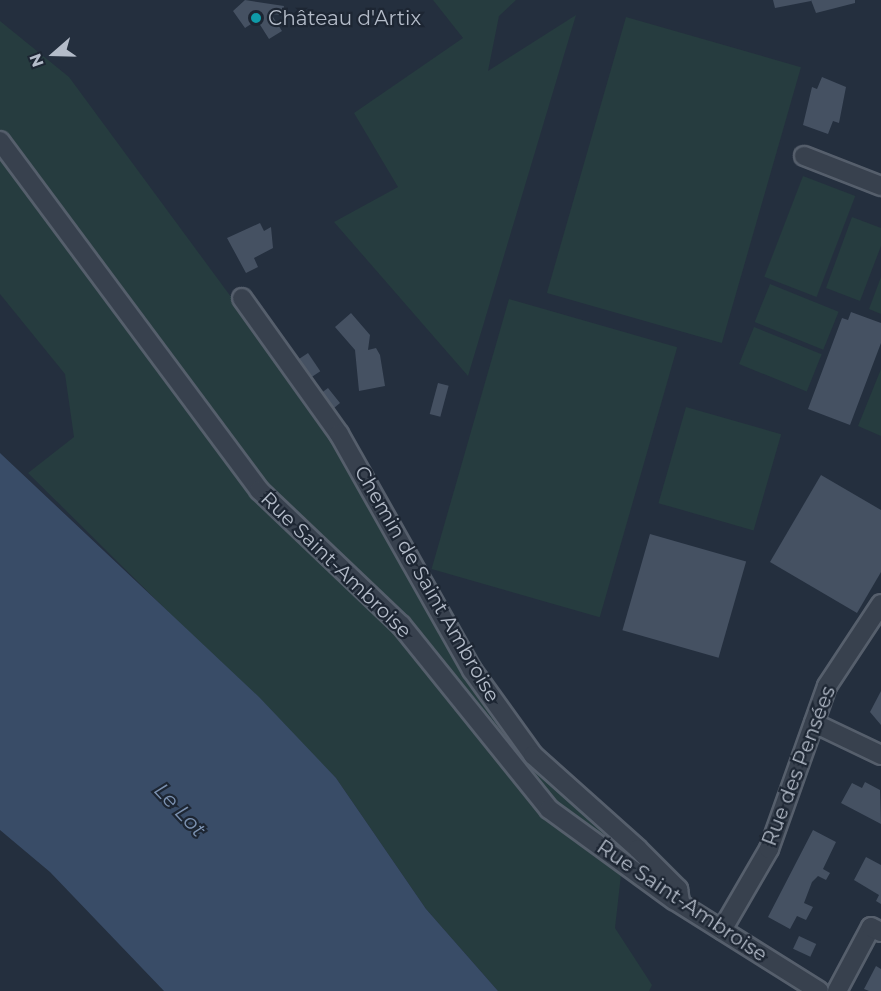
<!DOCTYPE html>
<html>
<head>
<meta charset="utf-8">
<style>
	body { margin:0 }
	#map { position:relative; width:881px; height:991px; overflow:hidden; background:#242f3e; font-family:Montserrat,sans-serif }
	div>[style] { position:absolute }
	.green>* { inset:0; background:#263c3f; transform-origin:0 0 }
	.water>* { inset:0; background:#394c67 }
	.building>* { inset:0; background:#455162; transform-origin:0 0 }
	.roads { filter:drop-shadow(2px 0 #565f6c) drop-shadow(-2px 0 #565f6c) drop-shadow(0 2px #565f6c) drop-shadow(0 -2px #565f6c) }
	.minor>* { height:18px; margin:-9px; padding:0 9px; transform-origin:9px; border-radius:9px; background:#38414e }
	.dots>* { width:16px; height:16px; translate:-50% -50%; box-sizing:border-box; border:3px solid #1d2633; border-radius:50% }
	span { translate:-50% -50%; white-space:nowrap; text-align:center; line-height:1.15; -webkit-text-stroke:4.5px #1d2633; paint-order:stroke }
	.poi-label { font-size:20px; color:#b4bcc9 }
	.left { translate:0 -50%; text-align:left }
	.street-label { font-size:20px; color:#b4bcc9 }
	.water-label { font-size:21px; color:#7c92b1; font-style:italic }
	.north { position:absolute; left:24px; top:24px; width:60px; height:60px; -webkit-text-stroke:4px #1d2633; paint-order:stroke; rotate:250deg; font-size:16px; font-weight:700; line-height:24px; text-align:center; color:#b4bcc9 }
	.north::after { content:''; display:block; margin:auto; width:21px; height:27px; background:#b4bcc9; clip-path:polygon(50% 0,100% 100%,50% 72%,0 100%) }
</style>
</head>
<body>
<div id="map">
	<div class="green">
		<div style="clip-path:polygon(433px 0,516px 0,499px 16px,488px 71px,576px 15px,468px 376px,334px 222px,398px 187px,354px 113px,463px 38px)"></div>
		<div style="left:626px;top:17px;width:182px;height:287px;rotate:16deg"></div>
		<div style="clip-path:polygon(0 21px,69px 77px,332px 434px,461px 670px,526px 755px,624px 848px,615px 928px,652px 985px,649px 991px,498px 991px,426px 909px,336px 778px,28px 473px,74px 437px,65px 374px,0 294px)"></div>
		<div style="left:803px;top:176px;width:56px;height:108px;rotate:21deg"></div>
		<div style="clip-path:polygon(852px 217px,881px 228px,881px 246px,860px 301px,826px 288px)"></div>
		<div style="clip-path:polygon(881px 277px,881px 314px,869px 309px)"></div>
		<div style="left:770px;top:284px;width:74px;height:41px;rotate:22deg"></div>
		<div style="left:509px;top:299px;width:175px;height:281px;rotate:16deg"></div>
		<div style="left:754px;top:327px;width:73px;height:40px;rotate:22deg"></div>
		<div style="clip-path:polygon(881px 369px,881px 436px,858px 426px)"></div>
		<div style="left:686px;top:407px;width:99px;height:100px;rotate:16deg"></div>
	</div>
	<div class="water">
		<div style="clip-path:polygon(0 453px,259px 697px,336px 778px,426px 909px,498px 991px,164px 991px,50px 872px,0 830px)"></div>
	</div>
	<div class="building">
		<div style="clip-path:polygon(245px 0,284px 6px,282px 15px,271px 14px,282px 31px,269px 39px,257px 20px,245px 28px,233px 11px)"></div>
		<div style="clip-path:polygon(773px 0,811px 0,811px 1px,775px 8px)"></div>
		<div style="clip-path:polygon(811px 0,855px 0,855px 3px,816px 13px)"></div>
		<div style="clip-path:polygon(822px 77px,846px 87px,839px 123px,833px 121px,828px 134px,803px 125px,812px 87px,817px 89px)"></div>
		<div style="clip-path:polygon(260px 223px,264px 231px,271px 227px,273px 248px,254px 258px,258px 267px,246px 273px,227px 238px)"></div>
		<div style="clip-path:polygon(851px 312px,881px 323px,881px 343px,850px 425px,808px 409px,842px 318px,848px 320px)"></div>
		<div style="clip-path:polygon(351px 313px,370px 335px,368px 350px,376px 348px,380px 355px,385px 386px,359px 391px,355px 350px,335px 327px)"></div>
		<div style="left:308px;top:353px;width:22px;height:14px;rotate:56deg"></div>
		<div style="left:438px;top:383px;width:11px;height:32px;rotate:15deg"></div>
		<div style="clip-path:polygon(328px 388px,340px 403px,334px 408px,339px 422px,320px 394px)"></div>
		<div style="clip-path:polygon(821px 475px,881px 510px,881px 572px,857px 613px,770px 562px)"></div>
		<div style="left:650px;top:534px;width:100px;height:100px;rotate:16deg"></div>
		<div style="clip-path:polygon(881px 691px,881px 725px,870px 712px)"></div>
		<div style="clip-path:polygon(865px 782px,880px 790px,881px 824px,841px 803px,852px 783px,862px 788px)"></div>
		<div style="clip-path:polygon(813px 830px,836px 842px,823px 869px,830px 873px,826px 880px,818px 876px,812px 882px,804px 903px,813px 907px,806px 920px,797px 916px,790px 929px,768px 917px)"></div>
		<div style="clip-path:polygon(866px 857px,881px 865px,881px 904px,876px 901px,879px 895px,854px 880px)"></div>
		<div style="left:799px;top:936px;width:19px;height:14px;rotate:25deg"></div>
		<div style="clip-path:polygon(876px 966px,881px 969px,881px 991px,869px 991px,864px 989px)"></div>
	</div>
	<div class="roads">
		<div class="minor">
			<div style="left:0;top:141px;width:435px;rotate:53.4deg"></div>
			<div style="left:259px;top:490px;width:196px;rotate:43.6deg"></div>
			<div style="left:401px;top:625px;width:236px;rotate:51.2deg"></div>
			<div style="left:549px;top:809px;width:155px;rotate:36.1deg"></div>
			<div style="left:674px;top:900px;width:171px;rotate:32.1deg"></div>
			<div style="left:804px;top:156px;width:83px;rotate:21.3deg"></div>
			<div style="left:242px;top:298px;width:167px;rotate:54.5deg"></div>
			<div style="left:339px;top:434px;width:271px;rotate:60.6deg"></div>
			<div style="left:472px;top:670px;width:105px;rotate:54.3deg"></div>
			<div style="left:533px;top:755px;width:141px;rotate:41.8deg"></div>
			<div style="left:638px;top:849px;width:57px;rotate:45deg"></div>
			<div style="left:678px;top:889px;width:13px;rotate:81deg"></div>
			<div style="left:814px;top:723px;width:74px;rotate:25.5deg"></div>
			<div style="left:722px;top:930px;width:94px;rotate:-59.9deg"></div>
			<div style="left:769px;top:849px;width:173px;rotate:-70.4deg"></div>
			<div style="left:827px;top:686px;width:98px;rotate:-56.6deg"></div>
			<div style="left:837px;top:991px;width:72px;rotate:-62deg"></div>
			<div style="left:871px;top:927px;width:11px;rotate:27deg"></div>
		</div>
	</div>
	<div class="dots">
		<div style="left:256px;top:18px;background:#0f9aa8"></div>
	</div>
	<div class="poi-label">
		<span class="left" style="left:268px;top:18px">Château d'Artix</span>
	</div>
	<div class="street-label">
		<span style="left:336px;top:565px;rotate:44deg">Rue Saint-Ambroise</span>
		<span style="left:427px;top:584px;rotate:60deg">Chemin de Saint Ambroise</span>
		<span style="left:799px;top:766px;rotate:-69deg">Rue des Pensées</span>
		<span style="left:682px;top:901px;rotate:34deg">Rue Saint-Ambroise</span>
	</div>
	<div class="water-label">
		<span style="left:180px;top:810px;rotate:47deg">Le Lot</span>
	</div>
	<div class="north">N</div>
</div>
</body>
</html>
